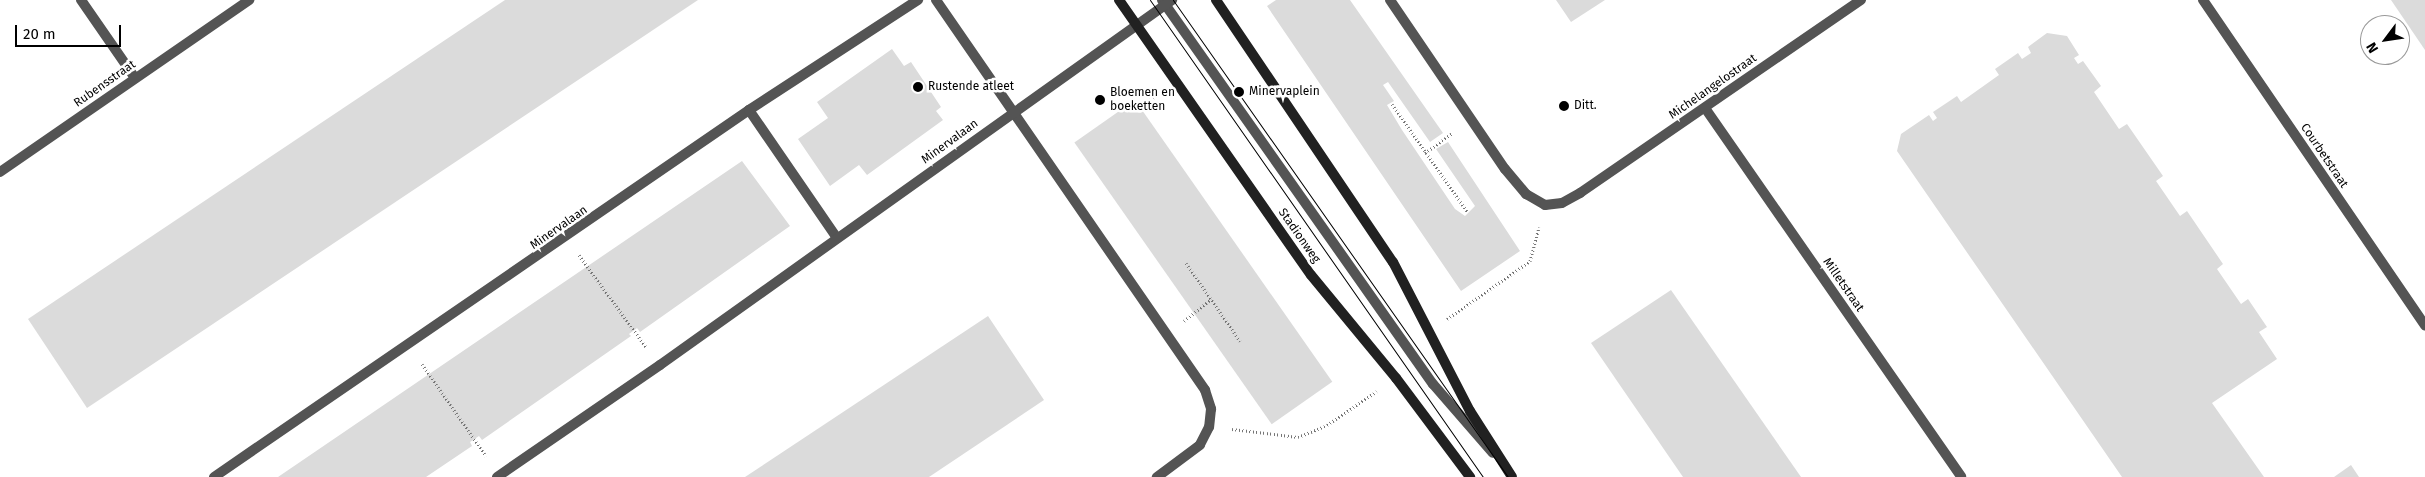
<!DOCTYPE html>
<html>
<head>
<meta charset="utf-8">
<style>
	body { margin:0 }
	#map { position:relative; width:2425px; height:477px; overflow:hidden; background:#fff; font-family:"Fira Sans",sans-serif }
	div>[style] { position:absolute }
	.green>* { inset:0; background:#dbdbdb; transform-origin:0 0 }
	.path>* { height:3px; margin-top:-1.5px; transform-origin:0; background:repeating-linear-gradient(90deg,#767676 0 1px,transparent 0 3.5px) }
	.service>* { height:10px; margin:-5px; padding:0 5px; transform-origin:5px; border-radius:5px; background:#545454 }
	.minor>* { height:10px; margin:-5px; padding:0 5px; transform-origin:5px; border-radius:5px; background:#545454 }
	.secondary>* { height:10px; margin:-5px; padding:0 5px; transform-origin:5px; border-radius:5px; background:#212121 }
	.tram>* { height:1px; margin:-0.5px; padding:0 0.5px; transform-origin:0.5px; border-radius:0.5px; background:#000 }
	.dots>* { width:14px; height:14px; translate:-50% -50%; box-sizing:border-box; border:2px solid #fff; border-radius:50% }
	span { translate:-50% -50%; white-space:nowrap; text-align:center; line-height:1.15; -webkit-text-stroke:5px #fff; paint-order:stroke }
	.street-label { font-size:12px; color:#000 }
	.poi-label { font-size:12px; color:#000 }
	.left { translate:0 -50%; text-align:left }
	.north { position:absolute; left:2360px; top:15px; width:50px; height:50px; box-sizing:border-box; background:#fff; border:1px solid #999; border-radius:50%; rotate:239deg; font-size:14px; font-weight:700; line-height:20px; text-align:center; color:#000 }
	.north::after { content:''; display:block; margin:auto; width:18px; height:22px; background:#000; clip-path:polygon(50% 0,100% 100%,50% 72%,0 100%) }
	.scale { position:absolute; left:15px; top:25px; width:106px; height:22px; box-sizing:border-box; border:2px solid #000; border-top:0; padding-left:6px; font-size:15px; line-height:18px; white-space:nowrap; color:#000; -webkit-text-stroke:4px #fff; paint-order:stroke }
</style>
</head>
<body>
<div id="map">
	<div class="green">
		<div style="clip-path:polygon(505px 0,698px 0,87px 408px,28px 319px)"></div>
		<div style="clip-path:polygon(1276px 0,1350px 0,1443px 133px,1430px 142px,1388px 82px,1383px 85px,1394px 101px,1387px 105px,1402px 130px,1455px 209px,1465px 216px,1475px 206px,1436px 149px,1448px 142px,1520px 251px,1461px 291px,1267px 6px)"></div>
		<div style="clip-path:polygon(1556px 0,1605px 0,1571px 22px)"></div>
		<div style="clip-path:polygon(2391px 0,2425px 0,2425px 50px)"></div>
		<div style="clip-path:polygon(2047px 33px,2067px 36px,2079px 55px,2074px 58px,2078px 64px,2083px 61px,2101px 86px,2094px 92px,2119px 129px,2127px 124px,2163px 176px,2156px 181px,2180px 216px,2187px 211px,2223px 264px,2217px 269px,2241px 304px,2248px 299px,2267px 327px,2259px 332px,2277px 359px,2212px 403px,2264px 477px,2122px 477px,1897px 151px,1901px 134px,1929px 115px,1933px 121px,1937px 118px,1933px 112px,1957px 96px,1961px 102px,1999px 75px,1995px 69px,2018px 53px,2022px 59px,2031px 53px,2028px 47px)"></div>
		<div style="clip-path:polygon(892px 49px,904px 66px,911px 62px,941px 107px,936px 111px,943px 120px,867px 175px,859px 165px,830px 186px,798px 139px,828px 118px,817px 102px)"></div>
		<div style="left:1135px;top:100px;width:344px;height:74px;rotate:55deg"></div>
		<div style="clip-path:polygon(742px 161px,790px 226px,640px 332px,637px 328px,629px 334px,631px 336px,482px 440px,479px 436px,470px 442px,472px 446px,426px 477px,278px 477px)"></div>
		<div style="clip-path:polygon(1671px 290px,1801px 477px,1683px 477px,1591px 343px)"></div>
		<div style="clip-path:polygon(988px 316px,1044px 400px,929px 477px,745px 477px)"></div>
		<div style="clip-path:polygon(2351px 465px,2359px 477px,2334px 477px)"></div>
	</div>
	<div class="path">
		<div style="left:1150px;top:100px;width:10px;rotate:-37deg"></div>
		<div style="left:1392px;top:104px;width:131px;rotate:55deg"></div>
		<div style="left:1425px;top:153px;width:34px;rotate:-36deg"></div>
		<div style="left:579px;top:255px;width:114px;rotate:53.9deg"></div>
		<div style="left:1186px;top:263px;width:95px;rotate:55.3deg"></div>
		<div style="left:1447px;top:319px;width:101px;rotate:-34.9deg"></div>
		<div style="left:1530px;top:261px;width:35px;rotate:-75deg"></div>
		<div style="left:1184px;top:321px;width:35px;rotate:-39deg"></div>
		<div style="left:422px;top:364px;width:112px;rotate:55.2deg"></div>
		<div style="left:1232px;top:429px;width:66px;rotate:6.9deg"></div>
		<div style="left:1298px;top:437px;width:31px;rotate:-22deg"></div>
		<div style="left:1327px;top:425px;width:60px;rotate:-34.2deg"></div>
	</div>
	<div class="service">
		<div style="left:1162px;top:0;width:470px;rotate:54.8deg"></div>
		<div style="left:1433px;top:384px;width:91px;rotate:49deg"></div>
		<div style="left:749px;top:110px;width:155px;rotate:55.5deg"></div>
	</div>
	<div class="minor">
		<div style="left:81px;top:0;width:95px;rotate:55.3deg"></div>
		<div style="left:936px;top:0;width:474px;rotate:55.4deg"></div>
		<div style="left:1205px;top:390px;width:20px;rotate:72deg"></div>
		<div style="left:1211px;top:409px;width:18px;rotate:96deg"></div>
		<div style="left:1209px;top:427px;width:20px;rotate:117deg"></div>
		<div style="left:1200px;top:445px;width:54px;rotate:143.3deg"></div>
		<div style="left:1390px;top:0;width:204px;rotate:55.8deg"></div>
		<div style="left:1505px;top:169px;width:33px;rotate:50deg"></div>
		<div style="left:1526px;top:194px;width:22px;rotate:30deg"></div>
		<div style="left:1545px;top:205px;width:17px;rotate:-7deg"></div>
		<div style="left:1562px;top:203px;width:21px;rotate:-29deg"></div>
		<div style="left:1580px;top:193px;width:341px;rotate:-34.5deg"></div>
		<div style="left:2203px;top:0;width:394px;rotate:55.7deg"></div>
		<div style="left:1705px;top:108px;width:449px;rotate:55.2deg"></div>
		<div style="left:0;top:172px;width:303px;rotate:-34.6deg"></div>
		<div style="left:214px;top:477px;width:649px;rotate:-34.45deg"></div>
		<div style="left:749px;top:110px;width:202px;rotate:-33.1deg"></div>
		<div style="left:497px;top:477px;width:198px;rotate:-34.5deg"></div>
		<div style="left:660px;top:365px;width:629px;rotate:-35.48deg"></div>
	</div>
	<div class="secondary">
		<div style="left:1119px;top:0;width:335px;rotate:55.1deg"></div>
		<div style="left:1311px;top:275px;width:134px;rotate:50.5deg"></div>
		<div style="left:1396px;top:378px;width:124px;rotate:53.2deg"></div>
		<div style="left:1216px;top:0;width:316px;rotate:56deg"></div>
		<div style="left:1393px;top:262px;width:168px;rotate:62.7deg"></div>
		<div style="left:1470px;top:411px;width:78px;rotate:57.5deg"></div>
	</div>
	<div class="tram">
		<div style="left:1150px;top:0;width:582px;rotate:55.08deg"></div>
		<div style="left:1173px;top:0;width:583px;rotate:54.92deg"></div>
	</div>
	<div class="dots">
		<div style="left:918px;top:87px;background:#000"></div>
		<div style="left:1239px;top:92px;background:#000"></div>
		<div style="left:1100px;top:100px;background:#000"></div>
		<div style="left:1564px;top:106px;background:#000"></div>
	</div>
	<div class="street-label">
		<span style="left:105px;top:84px;rotate:-35deg">Rubensstraat</span>
		<span style="left:1713px;top:87px;rotate:-35deg">Michelangelostraat</span>
		<span style="left:950px;top:142px;rotate:-36deg">Minervalaan</span>
		<span style="left:2324px;top:156px;rotate:56deg">Courbetstraat</span>
		<span style="left:559px;top:228px;rotate:-35deg">Minervalaan</span>
		<span style="left:1299px;top:236px;rotate:55deg">Stadionweg</span>
		<span style="left:1843px;top:285px;rotate:55deg">Milletstraat</span>
	</div>
	<div class="poi-label">
		<span class="left" style="left:928px;top:87px">Rustende atleet</span>
		<span class="left" style="left:1249px;top:92px">Minervaplein</span>
		<span class="left" style="left:1110px;top:100px">Bloemen en<br>boeketten</span>
		<span class="left" style="left:1574px;top:106px">Ditt.</span>
	</div>
	<div class="north">N</div>
	<div class="scale">20 m</div>
</div>
</body>
</html>
